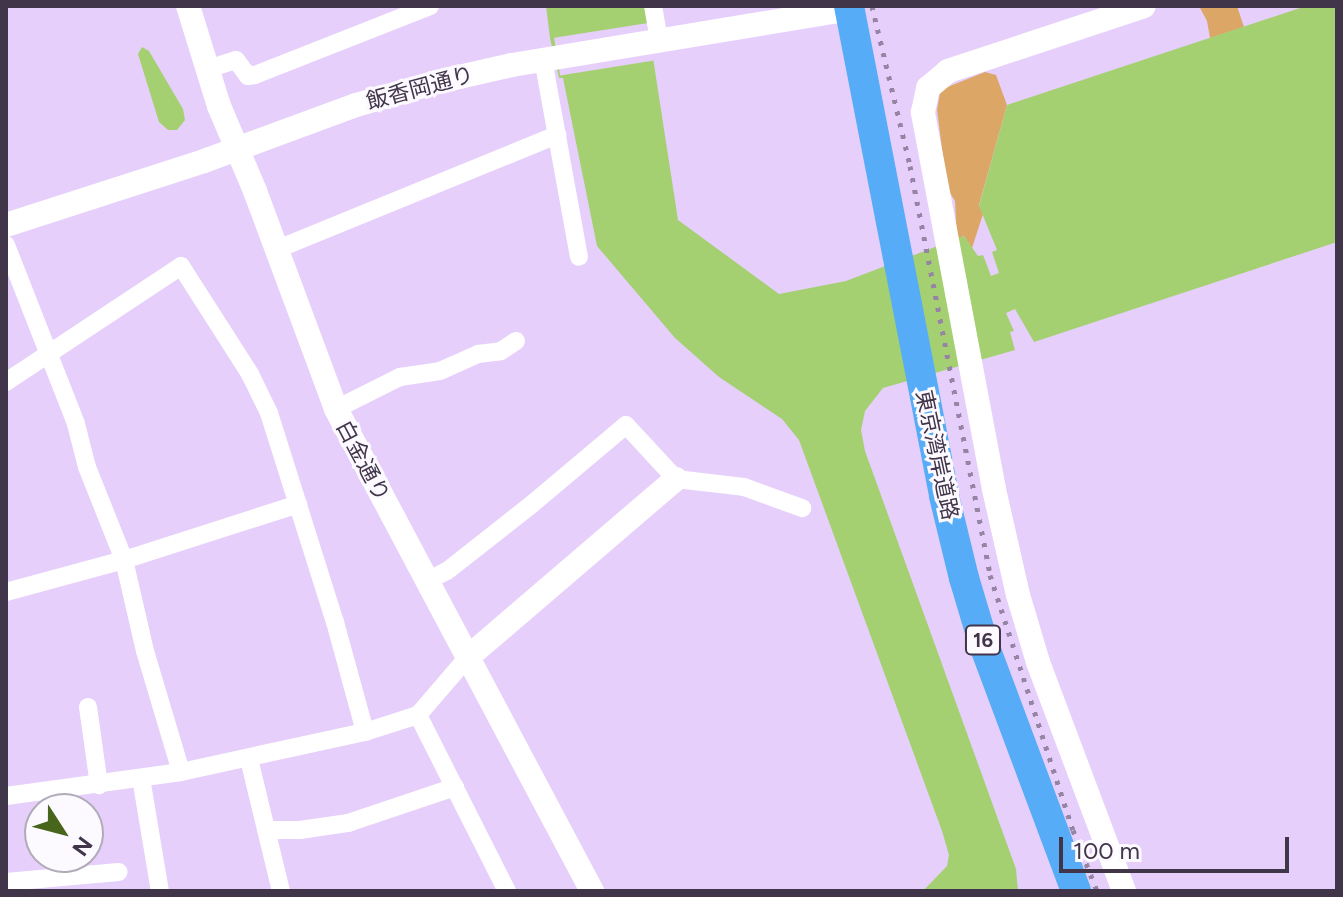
<!DOCTYPE html>
<html>
<head>
<meta charset="utf-8">
<style>
	body { margin:0 }
	#map { position:relative; width:1343px; height:897px; overflow:hidden; background:#e6cffa; font-family:Figtree,"Noto Sans JP",sans-serif }
	div>[style] { position:absolute }
	.green>* { inset:0; background:#dca667 }
	.water>* { inset:0; background:#a4d071 }
	.pier>* { inset:0; background:#e6cffa; transform-origin:0 0 }
	.minor>* { height:18px; margin:-9px; padding:0 9px; transform-origin:9px; border-radius:9px; background:#fff }
	.tertiary>* { height:24px; margin:-12px; padding:0 12px; transform-origin:12px; border-radius:12px; background:#fff }
	.trunk>* { height:30px; margin:-15px; padding:0 15px; transform-origin:15px; border-radius:15px; background:#56acf6 }
	.rail>* { height:5px; margin-top:-2.5px; transform-origin:0; background:repeating-linear-gradient(90deg,#9584a4 0 4px,transparent 0 12px) }
	span { translate:-50% -50%; white-space:nowrap; text-align:center; line-height:1.15; -webkit-text-stroke:6px #fcf9ff; paint-order:stroke }
	.shield-label span { padding:2px 6px; background:#fcf9ff; border:2px solid; border-radius:6px; -webkit-text-stroke-width:0 }
	.shield-label { font-size:20px; color:#41354a; font-weight:700 }
	.street-label { font-size:22px; color:#41354a }
	.frame { position:absolute; inset:0; border:8px solid #41354a; pointer-events:none }
	.north { position:absolute; left:24px; top:793px; width:80px; height:80px; box-sizing:border-box; background:#fcf9ff; border:2px solid #b1abb7; border-radius:50%; rotate:126deg; font-size:22px; font-weight:700; line-height:32px; text-align:center; color:#41354a }
	.north::after { content:''; display:block; margin:auto; width:28px; height:36px; background:#47661c; clip-path:polygon(50% 0,100% 100%,50% 72%,0 100%) }
	.scale { position:absolute; left:1059px; top:837px; width:230px; height:36px; box-sizing:border-box; border:4px solid #41354a; border-top:0; padding-left:10px; font-size:24px; line-height:28px; white-space:nowrap; color:#41354a; -webkit-text-stroke:6px #fcf9ff; paint-order:stroke }
</style>
</head>
<body>
<div id="map">
	<div class="green">
		<div style="clip-path:polygon(1199px 6px,1237px 6px,1244px 27px,1210px 38px,1207px 21px)"></div>
		<div style="clip-path:polygon(985px 72px,996px 75px,1007px 105px,979px 205px,983px 214px,972px 248px,964px 236px,957px 239px,955px 201px,947px 188px,937px 110px,940px 93px,945px 88px)"></div>
	</div>
	<div class="water">
		<div style="clip-path:polygon(546px 6px,645px 6px,678px 220px,779px 294px,846px 281px,964px 236px,978px 256px,983px 255px,991px 276px,999px 273px,992px 252px,997px 250px,979px 206px,1007px 105px,1306px 6px,1337px 6px,1337px 242px,1034px 342px,1015px 309px,1006px 313px,1014px 331px,1010px 332px,1015px 350px,883px 388px,865px 411px,861px 430px,865px 451px,1016px 869px,1018px 891px,923px 891px,947px 866px,949px 855px,942px 831px,799px 440px,782px 419px,719px 377px,675px 338px,597px 246px,563px 78px,559px 78px,550px 38px)"></div>
		<div style="clip-path:polygon(142px 47px,149px 51px,183px 109px,185px 120px,177px 130px,168px 130px,159px 122px,138px 54px)"></div>
	</div>
	<div class="pier">
		<div style="left:648px;top:23px;width:38px;height:95px;rotate:81deg"></div>
	</div>
	<div class="minor">
		<div style="left:653px;top:6px;width:36px;rotate:80deg"></div>
		<div style="left:543px;top:59px;width:201px;rotate:79.7deg"></div>
		<div style="left:208px;top:69px;width:29px;rotate:-18deg"></div>
		<div style="left:236px;top:60px;width:20px;rotate:53deg"></div>
		<div style="left:248px;top:76px;width:7px;rotate:-8deg"></div>
		<div style="left:255px;top:75px;width:188px;rotate:-21.5deg"></div>
		<div style="left:6px;top:245px;width:192px;rotate:68.6deg"></div>
		<div style="left:76px;top:424px;width:44px;rotate:75.7deg"></div>
		<div style="left:87px;top:467px;width:100px;rotate:68.3deg"></div>
		<div style="left:124px;top:560px;width:93px;rotate:77deg"></div>
		<div style="left:145px;top:651px;width:126px;rotate:73.4deg"></div>
		<div style="left:275px;top:250px;width:305px;rotate:-22.2deg"></div>
		<div style="left:6px;top:382px;width:210px;rotate:-33.5deg"></div>
		<div style="left:181px;top:266px;width:128px;rotate:57.4deg"></div>
		<div style="left:250px;top:374px;width:43px;rotate:64deg"></div>
		<div style="left:269px;top:413px;width:219px;rotate:72.5deg"></div>
		<div style="left:335px;top:622px;width:114px;rotate:74.7deg"></div>
		<div style="left:336px;top:409px;width:72px;rotate:-26.6deg"></div>
		<div style="left:400px;top:377px;width:40px;rotate:-8.5deg"></div>
		<div style="left:440px;top:371px;width:42px;rotate:-24.1deg"></div>
		<div style="left:478px;top:354px;width:23px;rotate:-7deg"></div>
		<div style="left:501px;top:351px;width:18px;rotate:-34deg"></div>
		<div style="left:427px;top:581px;width:22px;rotate:-27deg"></div>
		<div style="left:447px;top:571px;width:107px;rotate:-38.2deg"></div>
		<div style="left:531px;top:505px;width:124px;rotate:-40.1deg"></div>
		<div style="left:626px;top:425px;width:74px;rotate:47.2deg"></div>
		<div style="left:676px;top:479px;width:68px;rotate:6.7deg"></div>
		<div style="left:744px;top:487px;width:62px;rotate:19.9deg"></div>
		<div style="left:6px;top:592px;width:122px;rotate:-15.2deg"></div>
		<div style="left:124px;top:560px;width:183px;rotate:-17.8deg"></div>
		<div style="left:88px;top:707px;width:79px;rotate:82deg"></div>
		<div style="left:418px;top:715px;width:197px;rotate:63.2deg"></div>
		<div style="left:249px;top:759px;width:136px;rotate:76.4deg"></div>
		<div style="left:141px;top:778px;width:115px;rotate:80.5deg"></div>
		<div style="left:6px;top:796px;width:177px;rotate:-7.8deg"></div>
		<div style="left:181px;top:772px;width:188px;rotate:-12.3deg"></div>
		<div style="left:365px;top:732px;width:56px;rotate:-17.8deg"></div>
		<div style="left:418px;top:715px;width:75px;rotate:-49.3deg"></div>
		<div style="left:266px;top:830px;width:34px"></div>
		<div style="left:300px;top:830px;width:49px;rotate:-8.3deg"></div>
		<div style="left:348px;top:823px;width:113px;rotate:-18.6deg"></div>
		<div style="left:6px;top:882px;width:113px;rotate:-5.1deg"></div>
	</div>
	<div class="tertiary">
		<div style="left:188px;top:6px;width:105px;rotate:72.8deg"></div>
		<div style="left:219px;top:106px;width:92px;rotate:67deg"></div>
		<div style="left:255px;top:191px;width:233px;rotate:69.6deg"></div>
		<div style="left:336px;top:409px;width:546px;rotate:62.03deg"></div>
		<div style="left:6px;top:225px;width:208px;rotate:-17.9deg"></div>
		<div style="left:204px;top:161px;width:162px;rotate:-20.2deg"></div>
		<div style="left:356px;top:105px;width:84px;rotate:-15.9deg"></div>
		<div style="left:437px;top:82px;width:77px;rotate:-12.8deg"></div>
		<div style="left:512px;top:65px;width:342px;rotate:-9.4deg"></div>
		<div style="left:467px;top:658px;width:275px;rotate:-40.6deg"></div>
		<div style="left:1124px;top:891px;width:245px;rotate:-110.6deg"></div>
		<div style="left:1038px;top:662px;width:70px;rotate:-106.6deg"></div>
		<div style="left:1018px;top:595px;width:109px;rotate:-102.8deg"></div>
		<div style="left:994px;top:489px;width:384px;rotate:-100.7deg"></div>
		<div style="left:923px;top:112px;width:25px;rotate:-78deg"></div>
		<div style="left:928px;top:88px;width:26px;rotate:-40deg"></div>
		<div style="left:948px;top:71px;width:206px;rotate:-18.3deg"></div>
	</div>
	<div class="trunk">
		<div style="left:849px;top:6px;width:499px;rotate:79deg"></div>
		<div style="left:944px;top:496px;width:84px;rotate:76.3deg"></div>
		<div style="left:964px;top:578px;width:70px;rotate:73.4deg"></div>
		<div style="left:984px;top:645px;width:263px;rotate:69.5deg"></div>
	</div>
	<div class="rail">
		<div style="left:872px;top:6px;width:164px;rotate:76.6deg"></div>
		<div style="left:910px;top:166px;width:417px;rotate:78.9deg"></div>
		<div style="left:990px;top:575px;width:268px;rotate:72deg"></div>
		<div style="left:1073px;top:830px;width:66px;rotate:68.5deg"></div>
	</div>
	<div class="shield-label">
		<span style="left:983px;top:640px">16</span>
	</div>
	<div class="street-label">
		<span style="left:420px;top:88px;rotate:-15deg">飯香岡通り</span>
		<span style="left:937px;top:455px;rotate:78deg">東京湾岸道路</span>
		<span style="left:363px;top:461px;rotate:62deg">白金通り</span>
	</div>
	<div class="frame"></div>
	<div class="north">N</div>
	<div class="scale">100 m</div>
</div>
</body>
</html>
